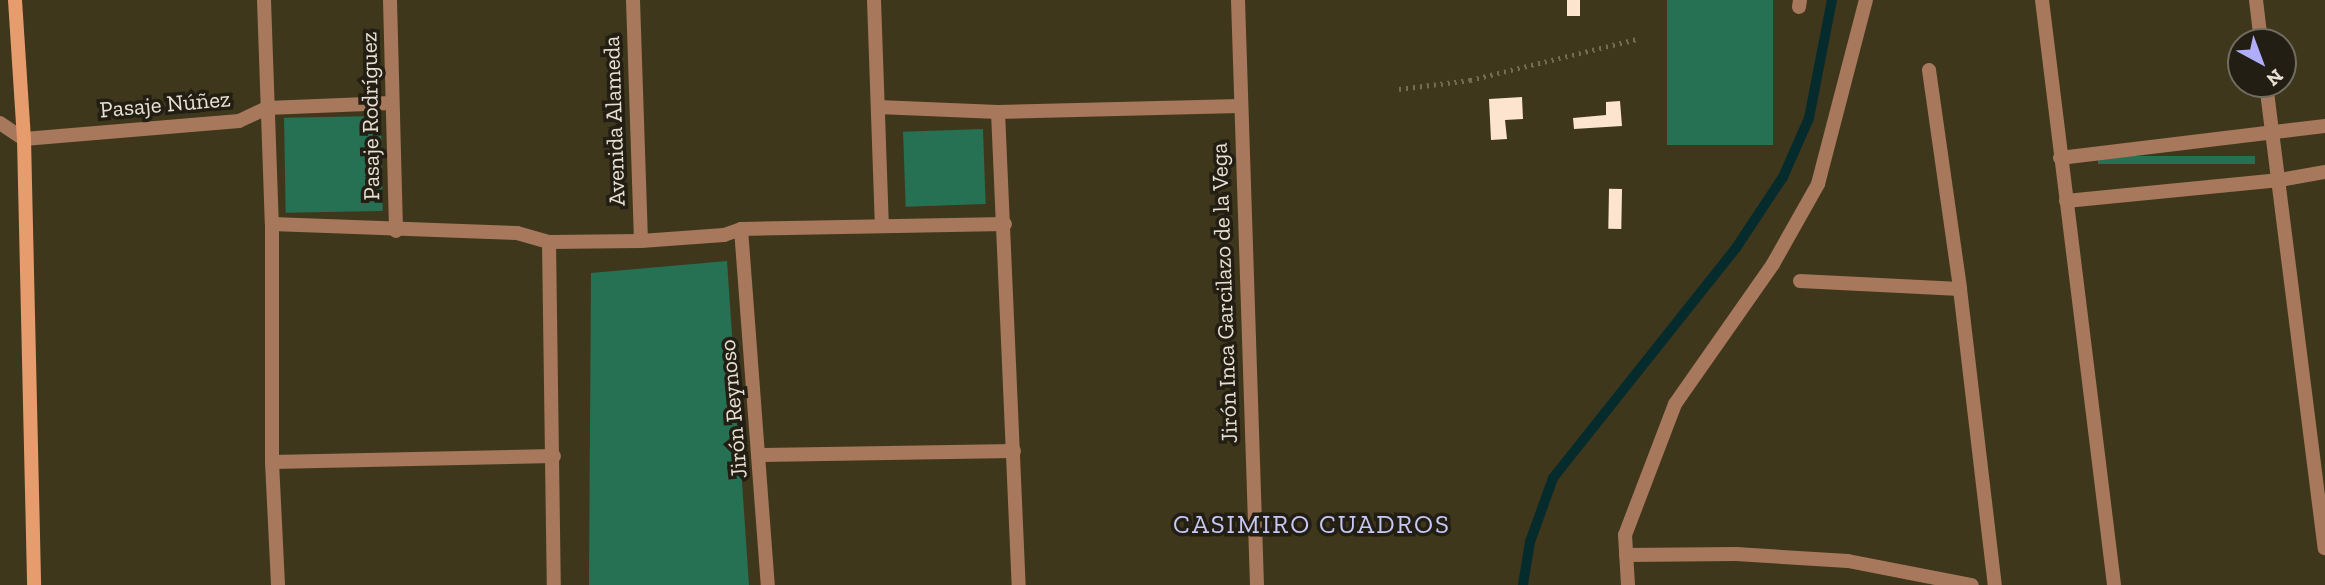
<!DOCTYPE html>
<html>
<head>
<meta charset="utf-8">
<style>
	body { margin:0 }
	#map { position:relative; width:2325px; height:585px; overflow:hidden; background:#3f371c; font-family:"Zilla Slab",serif }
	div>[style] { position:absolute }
	.green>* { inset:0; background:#267054; transform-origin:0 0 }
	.stream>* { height:10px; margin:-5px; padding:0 5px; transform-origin:5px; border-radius:5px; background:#062b2c }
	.building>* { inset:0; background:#fde4ce; transform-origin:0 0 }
	.path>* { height:4.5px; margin-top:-2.25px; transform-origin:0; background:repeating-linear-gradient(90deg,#746d55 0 2px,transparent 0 7px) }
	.lane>* { height:14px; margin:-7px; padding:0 7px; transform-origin:7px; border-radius:7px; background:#a7785b }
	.street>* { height:14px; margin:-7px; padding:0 7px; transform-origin:7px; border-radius:7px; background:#a7785b }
	.secondary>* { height:14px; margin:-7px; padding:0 7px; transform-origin:7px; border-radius:7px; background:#e69c6d }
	span { translate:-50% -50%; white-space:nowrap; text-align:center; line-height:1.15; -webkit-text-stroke:7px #221e13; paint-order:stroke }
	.street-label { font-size:23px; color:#e6e1d2 }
	.quarter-label { font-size:26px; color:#c8c8f4; letter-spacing:2px }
	.north { position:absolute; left:2227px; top:28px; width:70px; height:70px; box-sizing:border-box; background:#221e13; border:2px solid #706c5f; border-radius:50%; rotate:139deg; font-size:19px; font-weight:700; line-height:28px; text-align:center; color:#e6e1d2 }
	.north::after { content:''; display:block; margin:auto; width:24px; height:32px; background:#b0aefa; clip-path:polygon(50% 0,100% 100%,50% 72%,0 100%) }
</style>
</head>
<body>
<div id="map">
	<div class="green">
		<div style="left:1667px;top:0;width:106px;height:145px"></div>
		<div style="left:381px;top:116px;width:95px;height:97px;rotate:89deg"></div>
		<div style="left:983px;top:129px;width:75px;height:80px;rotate:88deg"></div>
		<div style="left:2255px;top:156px;width:8px;height:157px;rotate:90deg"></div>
		<div style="clip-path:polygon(727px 261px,749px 585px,589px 585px,591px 273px)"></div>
	</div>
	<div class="stream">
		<div style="left:1523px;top:585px;width:44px;rotate:-80.8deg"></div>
		<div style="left:1530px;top:542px;width:68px;rotate:-70.2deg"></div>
		<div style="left:1553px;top:478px;width:294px;rotate:-51.5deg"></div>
		<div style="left:1736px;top:248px;width:85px;rotate:-56.5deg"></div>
		<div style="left:1783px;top:177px;width:64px;rotate:-66.2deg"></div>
		<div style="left:1809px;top:118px;width:120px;rotate:-79deg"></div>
	</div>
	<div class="building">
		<div style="left:1567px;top:0;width:13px;height:16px"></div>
		<div style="clip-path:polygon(1522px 97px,1523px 119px,1505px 120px,1507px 139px,1491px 140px,1489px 99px)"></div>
		<div style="clip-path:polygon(1620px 101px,1622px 126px,1574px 129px,1573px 118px,1606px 115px,1606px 102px)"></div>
		<div style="left:1622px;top:189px;width:40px;height:13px;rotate:91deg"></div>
	</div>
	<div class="path">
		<div style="left:1399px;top:89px;width:72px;rotate:-7.2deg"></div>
		<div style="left:1470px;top:80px;width:172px;rotate:-13.8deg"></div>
	</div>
	<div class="lane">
		<div style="left:874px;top:0;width:224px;rotate:88deg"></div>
		<div style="left:1799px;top:7px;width:7px;rotate:-82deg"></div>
		<div style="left:998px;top:112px;width:473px;rotate:87.5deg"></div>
		<div style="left:0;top:123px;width:29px;rotate:34deg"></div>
		<div style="left:272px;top:224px;width:245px;rotate:2.1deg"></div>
		<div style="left:741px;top:229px;width:264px;rotate:-1.1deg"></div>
	</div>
	<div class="street">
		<div style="left:264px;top:0;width:224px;rotate:88deg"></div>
		<div style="left:272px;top:224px;width:238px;rotate:90deg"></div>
		<div style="left:272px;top:462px;width:123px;rotate:87.2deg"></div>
		<div style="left:390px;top:0;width:231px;rotate:88.5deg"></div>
		<div style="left:633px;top:0;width:241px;rotate:88.1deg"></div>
		<div style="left:1238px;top:0;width:585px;rotate:88.14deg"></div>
		<div style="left:2042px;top:0;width:589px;rotate:82.98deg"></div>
		<div style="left:2256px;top:0;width:42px;rotate:83.2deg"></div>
		<div style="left:1929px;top:70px;width:221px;rotate:81.9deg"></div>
		<div style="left:1960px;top:289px;width:298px;rotate:83.3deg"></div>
		<div style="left:2266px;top:84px;width:468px;rotate:82.8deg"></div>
		<div style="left:878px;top:107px;width:120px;rotate:2.4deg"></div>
		<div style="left:998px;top:112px;width:242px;rotate:-1.4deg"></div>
		<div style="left:24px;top:139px;width:216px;rotate:-4.8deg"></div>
		<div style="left:239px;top:121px;width:31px;rotate:-25deg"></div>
		<div style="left:267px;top:108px;width:124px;rotate:-2.3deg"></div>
		<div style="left:2060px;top:158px;width:267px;rotate:-6.9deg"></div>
		<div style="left:2066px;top:201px;width:215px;rotate:-5.6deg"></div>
		<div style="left:2280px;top:180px;width:46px;rotate:-10.1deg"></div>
		<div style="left:517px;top:233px;width:33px;rotate:16deg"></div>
		<div style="left:549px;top:242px;width:92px;rotate:-0.6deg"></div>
		<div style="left:641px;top:241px;width:83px;rotate:-4.1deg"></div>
		<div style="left:724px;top:235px;width:18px;rotate:-19deg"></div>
		<div style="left:741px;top:229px;width:357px;rotate:85.7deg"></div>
		<div style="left:549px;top:242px;width:343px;rotate:89.2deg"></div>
		<div style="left:1800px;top:281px;width:160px;rotate:2.9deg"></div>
		<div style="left:761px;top:455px;width:253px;rotate:-0.9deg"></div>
		<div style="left:272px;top:462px;width:282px;rotate:-1.2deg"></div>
		<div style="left:1626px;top:555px;width:110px;rotate:-0.5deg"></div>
		<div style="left:1736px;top:554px;width:112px;rotate:3.6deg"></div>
		<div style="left:1848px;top:561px;width:126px;rotate:11deg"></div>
		<div style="left:1628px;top:585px;width:50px;rotate:-93.4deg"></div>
		<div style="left:1625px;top:535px;width:140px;rotate:-69.1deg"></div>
		<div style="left:1675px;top:404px;width:171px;rotate:-55deg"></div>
		<div style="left:1773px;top:264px;width:92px;rotate:-60.6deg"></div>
		<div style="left:1818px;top:184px;width:190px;rotate:-75.4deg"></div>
	</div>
	<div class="secondary">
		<div style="left:15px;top:0;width:139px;rotate:86.3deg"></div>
		<div style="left:24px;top:139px;width:446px;rotate:88.7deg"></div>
	</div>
	<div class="street-label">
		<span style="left:165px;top:104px;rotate:-5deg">Pasaje Núñez</span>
		<span style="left:370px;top:116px;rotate:-91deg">Pasaje Rodríguez</span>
		<span style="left:614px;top:121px;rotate:-92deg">Avenida Alameda</span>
		<span style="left:1224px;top:293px;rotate:-92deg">Jirón Inca Garcilazo de la Vega</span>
		<span style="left:733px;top:409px;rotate:-95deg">Jirón Reynoso</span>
	</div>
	<div class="quarter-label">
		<span style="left:1312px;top:525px">CASIMIRO CUADROS</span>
	</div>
	<div class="north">N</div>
</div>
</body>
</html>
